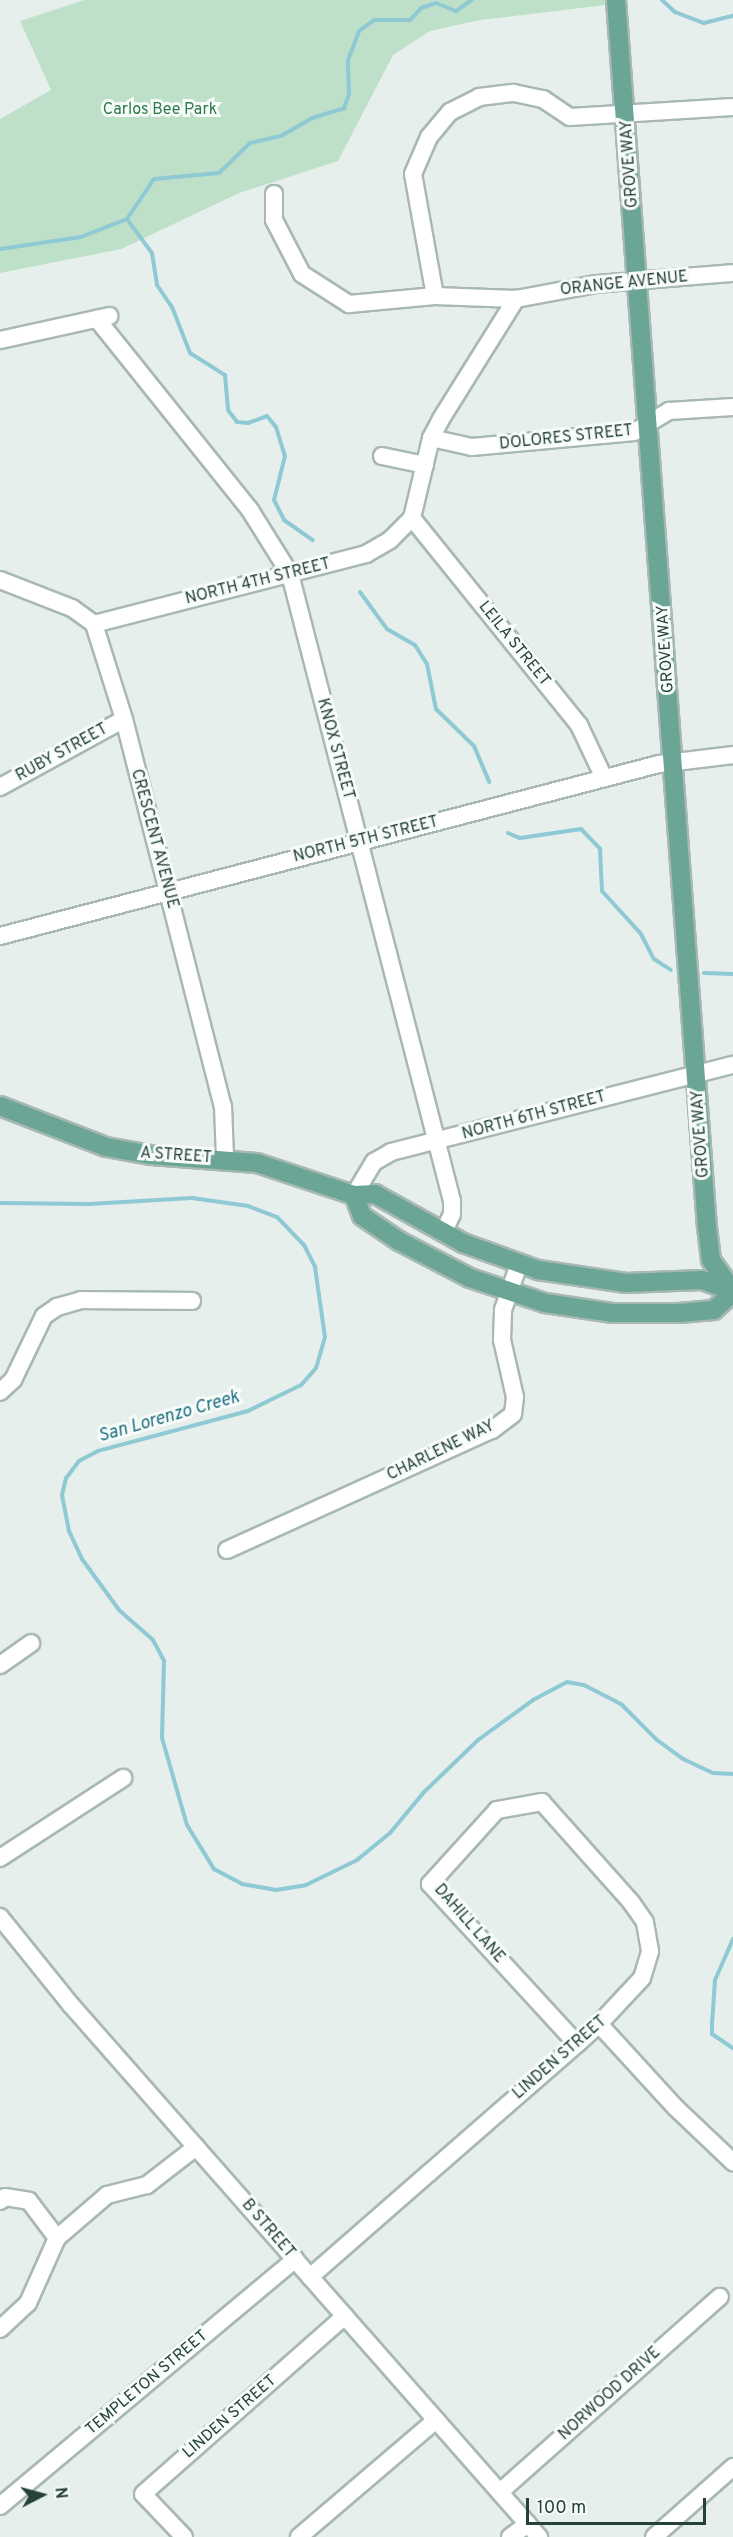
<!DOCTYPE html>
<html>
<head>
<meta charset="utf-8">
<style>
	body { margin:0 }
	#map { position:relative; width:733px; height:2537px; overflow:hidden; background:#e6efeb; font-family:Overpass,sans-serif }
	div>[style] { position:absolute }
	.green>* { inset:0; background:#bfe0c8 }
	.stream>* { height:4px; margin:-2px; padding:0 2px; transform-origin:2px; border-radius:2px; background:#8ec9d4 }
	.roads { filter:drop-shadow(2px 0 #a8b8b2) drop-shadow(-2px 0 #a8b8b2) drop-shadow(0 2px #a8b8b2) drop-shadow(0 -2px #a8b8b2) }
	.minor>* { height:16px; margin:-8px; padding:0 8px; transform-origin:8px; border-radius:8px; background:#fff }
	.major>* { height:18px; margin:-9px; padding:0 9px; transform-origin:9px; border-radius:9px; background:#6aa596 }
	span { translate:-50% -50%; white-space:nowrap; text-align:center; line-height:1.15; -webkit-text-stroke:6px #f7fbf9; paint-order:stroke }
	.park-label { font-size:16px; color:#2d7a4b }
	.street-label { font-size:16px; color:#24423a }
	.water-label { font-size:18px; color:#1c6f80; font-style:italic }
	.north { position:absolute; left:12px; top:2465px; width:60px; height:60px; -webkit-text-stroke:4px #f7fbf9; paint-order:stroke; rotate:84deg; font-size:16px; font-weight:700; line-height:24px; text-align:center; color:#24423a }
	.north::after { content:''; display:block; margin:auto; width:21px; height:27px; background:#24423a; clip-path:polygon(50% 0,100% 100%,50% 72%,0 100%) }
	.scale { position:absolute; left:526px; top:2498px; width:180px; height:27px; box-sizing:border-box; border:3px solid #24423a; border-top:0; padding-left:8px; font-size:18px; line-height:21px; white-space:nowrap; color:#24423a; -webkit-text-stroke:4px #f7fbf9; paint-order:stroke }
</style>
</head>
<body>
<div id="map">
	<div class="green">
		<div style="clip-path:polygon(84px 0,605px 0,605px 5px,480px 20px,430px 31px,393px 55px,338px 161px,239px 193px,121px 249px,0 273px,0 119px,51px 90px,20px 21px)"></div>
	</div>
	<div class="stream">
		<div style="left:662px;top:0;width:18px;rotate:43deg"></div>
		<div style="left:675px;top:12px;width:31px;rotate:21deg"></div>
		<div style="left:704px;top:23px;width:30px;rotate:-14deg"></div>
		<div style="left:127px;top:219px;width:48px;rotate:-56deg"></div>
		<div style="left:154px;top:179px;width:65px;rotate:-5.3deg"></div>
		<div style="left:219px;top:173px;width:43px;rotate:-44.1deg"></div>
		<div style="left:250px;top:143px;width:32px;rotate:-13deg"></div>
		<div style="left:281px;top:136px;width:36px;rotate:-30deg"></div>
		<div style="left:312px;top:118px;width:34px;rotate:-17deg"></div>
		<div style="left:344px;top:108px;width:15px;rotate:-70deg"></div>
		<div style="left:349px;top:94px;width:34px;rotate:-92deg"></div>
		<div style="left:348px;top:60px;width:31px;rotate:-69deg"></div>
		<div style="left:359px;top:31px;width:19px;rotate:-36deg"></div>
		<div style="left:374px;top:20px;width:36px"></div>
		<div style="left:410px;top:20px;width:16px;rotate:-47deg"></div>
		<div style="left:421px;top:8px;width:16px;rotate:-18deg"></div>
		<div style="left:436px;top:3px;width:22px;rotate:22deg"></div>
		<div style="left:456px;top:11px;width:19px;rotate:-35deg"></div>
		<div style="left:127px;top:219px;width:42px;rotate:53.7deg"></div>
		<div style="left:152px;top:253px;width:32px;rotate:81deg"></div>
		<div style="left:157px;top:285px;width:27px;rotate:56deg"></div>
		<div style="left:172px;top:307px;width:49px;rotate:68.6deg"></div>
		<div style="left:190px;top:353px;width:41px;rotate:32.2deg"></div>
		<div style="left:225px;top:375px;width:35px;rotate:85deg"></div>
		<div style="left:228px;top:410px;width:15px;rotate:53deg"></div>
		<div style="left:237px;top:422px;width:11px;rotate:5deg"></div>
		<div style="left:248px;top:423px;width:20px;rotate:-20deg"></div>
		<div style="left:267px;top:416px;width:14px;rotate:51deg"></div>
		<div style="left:276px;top:427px;width:30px;rotate:73deg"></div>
		<div style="left:285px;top:456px;width:45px;rotate:104deg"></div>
		<div style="left:274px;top:500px;width:22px;rotate:63deg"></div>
		<div style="left:284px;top:520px;width:35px;rotate:35deg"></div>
		<div style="left:0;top:249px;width:82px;rotate:-8.4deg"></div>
		<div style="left:81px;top:237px;width:49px;rotate:-21.4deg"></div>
		<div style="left:360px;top:592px;width:46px;rotate:53.9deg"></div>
		<div style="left:387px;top:629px;width:32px;rotate:30deg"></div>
		<div style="left:415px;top:645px;width:22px;rotate:58deg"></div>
		<div style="left:427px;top:664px;width:46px;rotate:78.7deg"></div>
		<div style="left:436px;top:709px;width:53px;rotate:44.2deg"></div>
		<div style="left:474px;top:746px;width:39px;rotate:67deg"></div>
		<div style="left:508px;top:833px;width:13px;rotate:23deg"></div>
		<div style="left:520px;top:838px;width:62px;rotate:-8.4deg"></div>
		<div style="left:581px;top:829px;width:28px;rotate:46deg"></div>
		<div style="left:600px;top:849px;width:42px;rotate:87.3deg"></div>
		<div style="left:602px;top:891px;width:58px;rotate:47.8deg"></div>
		<div style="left:641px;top:934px;width:28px;rotate:63deg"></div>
		<div style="left:654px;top:959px;width:20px;rotate:33deg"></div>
		<div style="left:704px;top:973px;width:29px;rotate:2deg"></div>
		<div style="left:0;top:1203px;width:89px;rotate:0.6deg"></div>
		<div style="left:89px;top:1204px;width:103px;rotate:-3.3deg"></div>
		<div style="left:192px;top:1198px;width:57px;rotate:8.1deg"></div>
		<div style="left:248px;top:1206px;width:31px;rotate:21deg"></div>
		<div style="left:277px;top:1217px;width:39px;rotate:46deg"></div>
		<div style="left:304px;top:1245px;width:25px;rotate:63deg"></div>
		<div style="left:315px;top:1267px;width:71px;rotate:81.9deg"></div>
		<div style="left:325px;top:1337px;width:32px;rotate:106deg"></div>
		<div style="left:316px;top:1368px;width:23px;rotate:131deg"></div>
		<div style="left:301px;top:1385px;width:59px;rotate:153.9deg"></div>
		<div style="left:248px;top:1411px;width:155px;rotate:165.1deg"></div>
		<div style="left:98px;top:1451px;width:21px;rotate:152deg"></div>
		<div style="left:79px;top:1461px;width:21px;rotate:127deg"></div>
		<div style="left:66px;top:1478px;width:17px;rotate:103deg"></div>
		<div style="left:62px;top:1495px;width:37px;rotate:79deg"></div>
		<div style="left:69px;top:1531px;width:31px;rotate:65deg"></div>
		<div style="left:82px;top:1559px;width:63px;rotate:54deg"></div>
		<div style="left:119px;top:1610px;width:45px;rotate:41.4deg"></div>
		<div style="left:153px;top:1640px;width:24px;rotate:62deg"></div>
		<div style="left:164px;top:1661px;width:77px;rotate:91.5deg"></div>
		<div style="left:162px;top:1738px;width:91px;rotate:74deg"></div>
		<div style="left:187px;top:1825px;width:52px;rotate:58.5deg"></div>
		<div style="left:214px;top:1869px;width:32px;rotate:28deg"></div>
		<div style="left:242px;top:1884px;width:35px;rotate:10deg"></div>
		<div style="left:276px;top:1890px;width:30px;rotate:-9deg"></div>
		<div style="left:306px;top:1885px;width:57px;rotate:-26.1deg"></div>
		<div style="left:357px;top:1860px;width:43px;rotate:-39.3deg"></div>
		<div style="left:390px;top:1833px;width:53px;rotate:-50.3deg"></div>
		<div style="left:424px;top:1792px;width:75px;rotate:-43.9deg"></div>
		<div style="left:478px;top:1740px;width:68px;rotate:-36deg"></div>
		<div style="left:533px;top:1700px;width:38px;rotate:-28deg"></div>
		<div style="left:567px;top:1682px;width:17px;rotate:10deg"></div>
		<div style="left:584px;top:1685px;width:42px;rotate:27.2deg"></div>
		<div style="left:621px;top:1704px;width:51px;rotate:45deg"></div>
		<div style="left:657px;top:1740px;width:32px;rotate:36deg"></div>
		<div style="left:683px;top:1759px;width:33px;rotate:25deg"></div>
		<div style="left:713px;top:1773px;width:20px;rotate:3deg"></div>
		<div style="left:733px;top:1939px;width:45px;rotate:113.7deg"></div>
		<div style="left:715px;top:1980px;width:44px;rotate:93.9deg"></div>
		<div style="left:712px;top:2024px;width:10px;rotate:90deg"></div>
		<div style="left:712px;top:2034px;width:25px;rotate:34deg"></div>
	</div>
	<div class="roads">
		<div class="minor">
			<div style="left:274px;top:194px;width:26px;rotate:90deg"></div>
			<div style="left:274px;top:220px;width:61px;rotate:62.6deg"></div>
			<div style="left:302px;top:274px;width:56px;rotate:32.6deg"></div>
			<div style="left:349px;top:304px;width:86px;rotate:-5.3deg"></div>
			<div style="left:435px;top:296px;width:81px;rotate:2.1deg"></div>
			<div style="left:516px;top:299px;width:81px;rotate:-10.6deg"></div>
			<div style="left:596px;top:284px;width:137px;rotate:-4.6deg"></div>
			<div style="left:435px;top:296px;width:124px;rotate:-100.2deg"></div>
			<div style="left:413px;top:174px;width:40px;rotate:-66.6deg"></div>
			<div style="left:429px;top:137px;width:33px;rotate:-50deg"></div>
			<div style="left:450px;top:112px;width:33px;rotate:-27deg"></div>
			<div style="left:479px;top:97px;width:35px;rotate:-7deg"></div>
			<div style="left:514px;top:93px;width:30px;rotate:12deg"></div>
			<div style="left:543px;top:99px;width:32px;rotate:34deg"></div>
			<div style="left:570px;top:117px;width:163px;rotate:-3.5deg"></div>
			<div style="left:97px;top:319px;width:245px;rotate:51.3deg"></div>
			<div style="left:250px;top:510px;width:75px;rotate:58deg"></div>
			<div style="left:290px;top:574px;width:648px;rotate:75.51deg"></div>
			<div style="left:452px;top:1201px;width:13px;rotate:90deg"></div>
			<div style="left:452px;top:1214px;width:21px;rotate:115deg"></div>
			<div style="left:0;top:340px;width:112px;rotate:-12.4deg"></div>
			<div style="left:431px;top:438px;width:42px;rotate:12.4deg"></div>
			<div style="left:472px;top:447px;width:163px;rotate:-5.3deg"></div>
			<div style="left:634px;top:432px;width:41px;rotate:-31deg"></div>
			<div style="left:669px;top:411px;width:64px;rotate:-3.6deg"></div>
			<div style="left:382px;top:456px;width:44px;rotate:11.8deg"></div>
			<div style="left:412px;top:518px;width:266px;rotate:51.1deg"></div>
			<div style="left:579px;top:725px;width:59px;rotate:64.7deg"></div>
			<div style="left:0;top:580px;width:77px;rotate:21.3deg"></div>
			<div style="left:72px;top:608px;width:27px;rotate:36deg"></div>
			<div style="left:94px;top:624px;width:100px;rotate:72.5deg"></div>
			<div style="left:124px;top:719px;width:399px;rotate:75.7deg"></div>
			<div style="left:223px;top:1106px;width:53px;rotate:87.8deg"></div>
			<div style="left:94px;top:624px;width:281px;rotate:-14.4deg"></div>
			<div style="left:366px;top:554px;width:28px;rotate:-30deg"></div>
			<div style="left:390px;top:540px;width:31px;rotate:-45deg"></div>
			<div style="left:412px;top:518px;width:82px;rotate:-76.6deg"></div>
			<div style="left:431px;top:438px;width:21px;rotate:-62deg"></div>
			<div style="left:441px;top:419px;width:142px;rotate:-58deg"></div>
			<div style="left:0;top:787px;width:141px;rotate:-28.7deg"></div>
			<div style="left:0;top:936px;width:681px;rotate:-14.63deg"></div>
			<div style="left:659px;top:764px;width:75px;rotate:-6.9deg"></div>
			<div style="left:354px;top:1195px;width:39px;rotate:-59deg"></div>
			<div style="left:374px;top:1162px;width:20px;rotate:-30deg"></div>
			<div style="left:391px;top:1152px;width:353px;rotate:-14.3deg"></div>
			<div style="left:0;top:1392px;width:18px;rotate:-43deg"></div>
			<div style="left:13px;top:1380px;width:71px;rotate:-64.2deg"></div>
			<div style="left:44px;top:1316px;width:16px;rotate:-35deg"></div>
			<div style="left:57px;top:1307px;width:25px;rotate:-16deg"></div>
			<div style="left:81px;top:1300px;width:111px;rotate:0.5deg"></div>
			<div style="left:227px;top:1550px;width:291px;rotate:-24.4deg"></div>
			<div style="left:492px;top:1430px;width:26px;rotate:-37deg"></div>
			<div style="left:513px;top:1414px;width:17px;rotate:-83deg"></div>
			<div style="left:515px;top:1397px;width:58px;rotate:-102.8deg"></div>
			<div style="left:502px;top:1340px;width:30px;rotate:-88deg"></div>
			<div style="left:503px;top:1310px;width:49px;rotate:-70.8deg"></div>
			<div style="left:0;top:1665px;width:38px;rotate:-35deg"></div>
			<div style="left:0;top:1858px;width:147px;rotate:-33deg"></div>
			<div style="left:0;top:1917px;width:113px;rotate:51.1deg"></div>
			<div style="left:71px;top:2005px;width:709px;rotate:48.66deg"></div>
			<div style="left:599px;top:2024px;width:114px;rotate:47.5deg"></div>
			<div style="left:676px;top:2108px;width:79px;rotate:43.5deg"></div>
			<div style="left:0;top:2201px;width:6px;rotate:-39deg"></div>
			<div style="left:5px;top:2197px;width:24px;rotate:9deg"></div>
			<div style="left:29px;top:2201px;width:46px;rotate:52.9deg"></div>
			<div style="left:57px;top:2238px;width:71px;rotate:114deg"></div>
			<div style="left:28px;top:2303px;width:38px;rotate:137deg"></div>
			<div style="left:57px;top:2238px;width:66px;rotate:-40.7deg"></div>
			<div style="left:107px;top:2195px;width:41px;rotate:-14deg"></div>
			<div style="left:147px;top:2185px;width:62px;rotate:-37.8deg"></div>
			<div style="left:310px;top:2277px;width:158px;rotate:-41.2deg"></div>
			<div style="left:429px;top:2173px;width:196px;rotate:-41.1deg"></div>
			<div style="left:577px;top:2044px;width:30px;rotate:-42deg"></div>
			<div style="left:599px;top:2024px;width:63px;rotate:-46.9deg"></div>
			<div style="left:642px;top:1978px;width:28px;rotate:-73deg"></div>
			<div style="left:650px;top:1951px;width:29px;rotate:-100deg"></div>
			<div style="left:645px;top:1922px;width:24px;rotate:-125deg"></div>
			<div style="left:631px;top:1902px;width:134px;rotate:-131.7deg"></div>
			<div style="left:542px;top:1802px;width:46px;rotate:169.9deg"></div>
			<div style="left:497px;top:1810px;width:100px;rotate:132.2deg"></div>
			<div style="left:430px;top:1884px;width:217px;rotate:47.4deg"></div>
			<div style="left:500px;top:2492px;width:294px;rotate:-41.6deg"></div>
			<div style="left:0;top:2506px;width:385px;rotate:-39.9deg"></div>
			<div style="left:184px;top:2537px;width:59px;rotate:-133.6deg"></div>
			<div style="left:143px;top:2494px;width:269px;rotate:-41.4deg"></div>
			<div style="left:299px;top:2537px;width:180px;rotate:-40.5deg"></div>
			<div style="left:510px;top:2537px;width:22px;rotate:-36deg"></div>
			<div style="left:654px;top:2537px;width:106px;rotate:-41.5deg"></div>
		</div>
		<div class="major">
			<div style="left:616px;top:0;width:1230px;rotate:85.76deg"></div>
			<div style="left:707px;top:1227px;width:33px;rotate:83deg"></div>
			<div style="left:711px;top:1260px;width:38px;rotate:55deg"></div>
			<div style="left:0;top:1106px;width:114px;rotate:21.1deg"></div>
			<div style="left:106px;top:1147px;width:46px;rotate:10.1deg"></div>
			<div style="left:151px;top:1155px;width:106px;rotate:4.3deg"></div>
			<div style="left:257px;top:1163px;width:102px;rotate:18.3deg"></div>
			<div style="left:354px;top:1195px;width:21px;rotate:-3deg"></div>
			<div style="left:375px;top:1194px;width:101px;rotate:29.1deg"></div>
			<div style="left:463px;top:1243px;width:80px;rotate:19.8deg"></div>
			<div style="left:538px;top:1270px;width:89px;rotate:8.4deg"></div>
			<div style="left:626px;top:1283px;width:76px;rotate:-2.3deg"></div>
			<div style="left:702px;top:1280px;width:33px;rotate:20deg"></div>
			<div style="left:354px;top:1195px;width:22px;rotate:69deg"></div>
			<div style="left:362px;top:1216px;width:45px;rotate:34deg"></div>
			<div style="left:399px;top:1241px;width:80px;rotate:27.5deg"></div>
			<div style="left:470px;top:1278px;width:79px;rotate:18.4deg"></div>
			<div style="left:545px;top:1303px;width:69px;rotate:8.4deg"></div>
			<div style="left:613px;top:1313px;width:66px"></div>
			<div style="left:679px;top:1313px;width:35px;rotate:-5deg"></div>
			<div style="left:714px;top:1310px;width:26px;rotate:-43deg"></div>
		</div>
	</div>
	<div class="park-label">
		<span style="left:160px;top:110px">Carlos Bee Park</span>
	</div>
	<div class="street-label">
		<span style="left:630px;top:164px;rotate:-94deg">GROVE WAY</span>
		<span style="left:624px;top:284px;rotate:-6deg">ORANGE AVENUE</span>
		<span style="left:566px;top:438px;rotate:-6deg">DOLORES STREET</span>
		<span style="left:258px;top:582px;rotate:-14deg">NORTH 4TH STREET</span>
		<span style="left:514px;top:644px;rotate:51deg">LEILA STREET</span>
		<span style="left:666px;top:649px;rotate:-94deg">GROVE WAY</span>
		<span style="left:335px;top:749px;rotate:75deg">KNOX STREET</span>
		<span style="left:62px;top:753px;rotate:-29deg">RUBY STREET</span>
		<span style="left:154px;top:839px;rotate:75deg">CRESCENT AVENUE</span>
		<span style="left:366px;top:840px;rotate:-14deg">NORTH 5TH STREET</span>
		<span style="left:534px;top:1116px;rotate:-15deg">NORTH 6TH STREET</span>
		<span style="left:701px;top:1134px;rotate:-94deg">GROVE WAY</span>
		<span style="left:176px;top:1156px;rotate:4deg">A STREET</span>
		<span style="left:441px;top:1451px;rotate:-26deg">CHARLENE WAY</span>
		<span style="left:469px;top:1924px;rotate:49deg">DAHILL LANE</span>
		<span style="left:560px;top:2058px;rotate:-41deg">LINDEN STREET</span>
		<span style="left:268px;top:2229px;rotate:49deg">B STREET</span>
		<span style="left:147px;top:2383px;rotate:-40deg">TEMPLETON STREET</span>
		<span style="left:610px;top:2394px;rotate:-42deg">NORWOOD DRIVE</span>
		<span style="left:230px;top:2417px;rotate:-41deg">LINDEN STREET</span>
	</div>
	<div class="water-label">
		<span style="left:169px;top:1418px;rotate:-16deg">San Lorenzo Creek</span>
	</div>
	<div class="north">N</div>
	<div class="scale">100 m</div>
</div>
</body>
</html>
